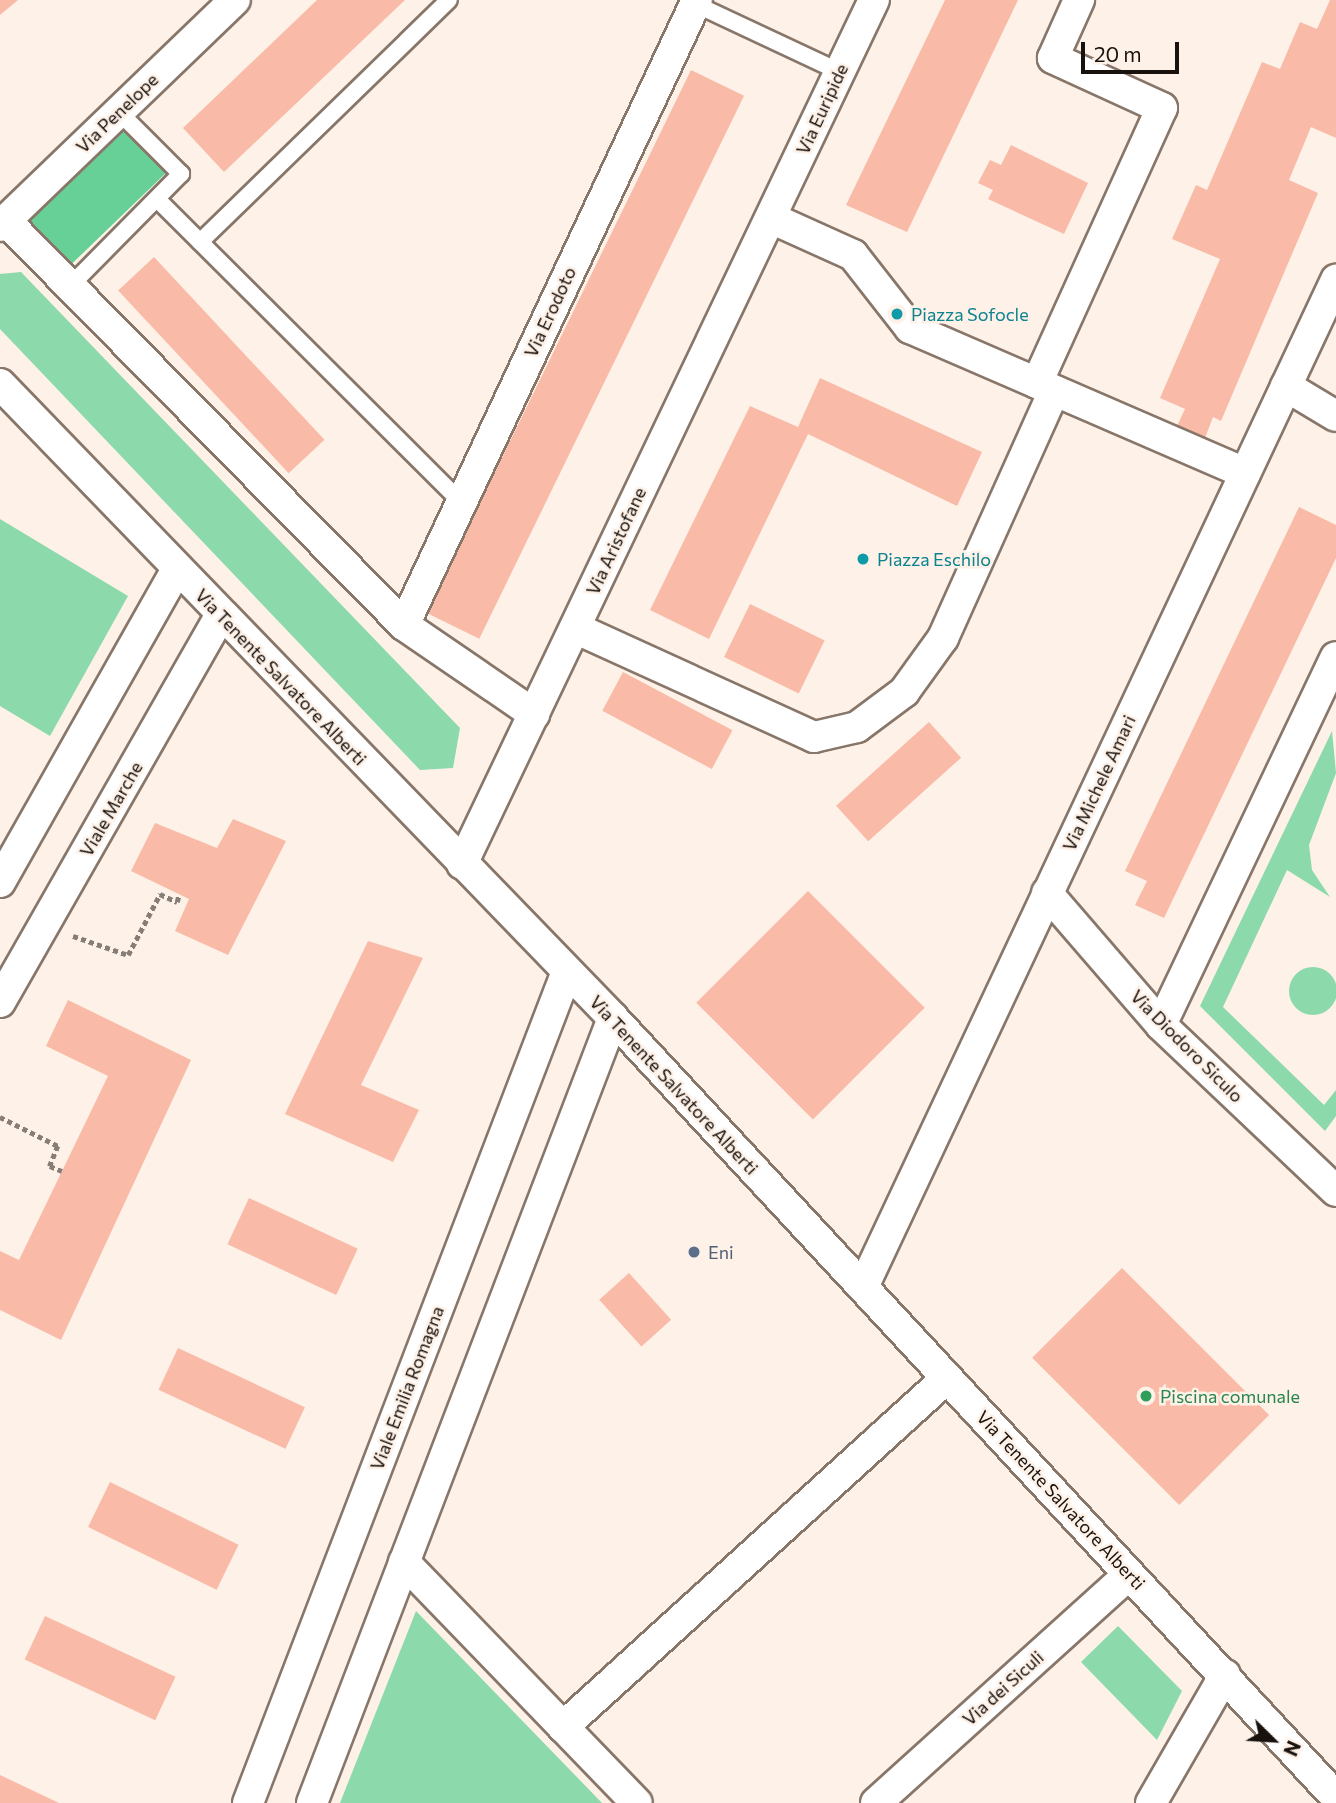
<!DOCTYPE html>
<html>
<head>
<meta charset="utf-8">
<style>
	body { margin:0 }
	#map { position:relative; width:1336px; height:1803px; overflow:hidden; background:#fdf1e8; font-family:Commissioner,sans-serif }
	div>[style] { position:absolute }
	.green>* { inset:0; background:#8cd9ab }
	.round { border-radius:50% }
	.forest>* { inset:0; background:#67d096; transform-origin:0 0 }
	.building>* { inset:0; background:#f9bba7; transform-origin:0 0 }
	.path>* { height:4.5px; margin-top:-2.25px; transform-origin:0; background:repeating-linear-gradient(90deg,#867d76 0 5px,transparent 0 8.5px) }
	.roads { filter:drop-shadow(2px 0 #887669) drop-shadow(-2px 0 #887669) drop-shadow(0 2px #887669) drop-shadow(0 -2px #887669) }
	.lane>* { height:16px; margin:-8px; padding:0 8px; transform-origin:8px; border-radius:8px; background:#fff }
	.street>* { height:30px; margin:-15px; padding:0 15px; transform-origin:15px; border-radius:15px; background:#fff }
	.dots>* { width:19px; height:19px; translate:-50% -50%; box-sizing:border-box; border:4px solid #fdf1e8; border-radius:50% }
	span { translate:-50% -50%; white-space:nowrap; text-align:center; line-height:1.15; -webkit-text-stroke:5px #fdf1e8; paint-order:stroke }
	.street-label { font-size:18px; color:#18110c }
	.culture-label { font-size:18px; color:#0d838f }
	.left { translate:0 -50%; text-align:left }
	.service-label { font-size:18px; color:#4e5e75 }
	.leisure-label { font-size:18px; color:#27864d }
	.north { position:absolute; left:1238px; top:1705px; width:70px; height:70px; -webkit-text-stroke:5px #fdf1e8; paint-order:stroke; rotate:114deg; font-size:19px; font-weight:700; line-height:28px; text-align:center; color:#18110c }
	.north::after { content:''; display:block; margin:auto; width:24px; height:32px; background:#18110c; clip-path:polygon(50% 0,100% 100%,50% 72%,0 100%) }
	.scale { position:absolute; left:1081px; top:42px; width:98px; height:32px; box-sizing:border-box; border:4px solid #18110c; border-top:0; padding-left:9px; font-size:21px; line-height:24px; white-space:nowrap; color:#18110c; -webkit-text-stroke:5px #fdf1e8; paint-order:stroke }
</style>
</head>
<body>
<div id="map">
	<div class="green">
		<div style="clip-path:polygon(21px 272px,460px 728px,453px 768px,420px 770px,0 329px,0 274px)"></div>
		<div style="clip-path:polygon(0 519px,128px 596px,50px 736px,0 706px)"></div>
		<div style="clip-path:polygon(1332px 731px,1336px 773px,1309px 845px,1312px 870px,1330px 897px,1287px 870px,1223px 1007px,1324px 1105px,1336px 1090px,1336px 1116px,1325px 1131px,1200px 1006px)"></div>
		<div class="round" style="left:1289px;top:967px;width:48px;height:48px"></div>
		<div style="clip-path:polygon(416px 1611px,602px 1803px,340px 1803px)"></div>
		<div style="clip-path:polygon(1118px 1626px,1182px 1691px,1157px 1740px,1081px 1662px)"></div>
	</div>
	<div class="forest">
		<div style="left:122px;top:125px;width:65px;height:134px;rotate:46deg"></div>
	</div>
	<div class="building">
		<div style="clip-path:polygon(0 0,18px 0,0 15px)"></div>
		<div style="clip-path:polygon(317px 0,405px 0,224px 172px,183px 128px)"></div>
		<div style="clip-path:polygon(945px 0,1018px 0,907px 232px,846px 205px)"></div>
		<div style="clip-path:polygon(1330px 0,1336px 0,1336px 138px,1311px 127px,1289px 180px,1318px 193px,1221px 421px,1213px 417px,1205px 438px,1177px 426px,1185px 409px,1160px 398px,1220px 259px,1172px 239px,1196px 185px,1207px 190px,1262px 62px,1280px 69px,1300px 22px,1317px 29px)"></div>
		<div style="left:691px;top:70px;width:59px;height:604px;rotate:26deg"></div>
		<div style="clip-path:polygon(1011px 145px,1088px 183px,1064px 234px,988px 199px,993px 190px,978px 183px,990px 160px,1001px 165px)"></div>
		<div style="left:154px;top:257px;width:250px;height:49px;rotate:47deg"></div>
		<div style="clip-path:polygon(820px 378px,982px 452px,957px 506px,808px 434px,709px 639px,650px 610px,750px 406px,798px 427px)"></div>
		<div style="clip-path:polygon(1299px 507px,1336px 525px,1336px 558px,1164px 918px,1135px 905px,1147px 881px,1125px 871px)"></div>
		<div style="left:750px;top:604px;width:83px;height:59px;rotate:26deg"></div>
		<div style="left:623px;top:672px;width:124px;height:44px;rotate:28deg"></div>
		<div style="left:929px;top:722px;width:48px;height:125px;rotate:48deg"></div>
		<div style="clip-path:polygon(233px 819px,286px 841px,228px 955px,175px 931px,189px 899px,131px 871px,155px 823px,217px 848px)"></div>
		<div style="left:808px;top:891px;width:165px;height:158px;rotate:45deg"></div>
		<div style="clip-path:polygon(368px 941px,423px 958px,361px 1085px,419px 1110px,393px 1162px,285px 1114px)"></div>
		<div style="clip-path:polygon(68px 1000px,191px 1060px,61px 1340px,0 1310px,0 1251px,19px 1260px,108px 1076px,46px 1046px)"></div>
		<div style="left:249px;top:1198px;width:120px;height:51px;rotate:25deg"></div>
		<div style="left:1122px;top:1268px;width:208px;height:127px;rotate:45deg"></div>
		<div style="left:629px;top:1273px;width:63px;height:40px;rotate:48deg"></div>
		<div style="left:178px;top:1348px;width:140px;height:46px;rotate:25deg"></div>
		<div style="left:110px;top:1482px;width:143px;height:50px;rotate:26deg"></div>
		<div style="left:45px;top:1616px;width:144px;height:48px;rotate:25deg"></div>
		<div style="clip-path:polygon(0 1775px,59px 1803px,0 1803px)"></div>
	</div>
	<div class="path">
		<div style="left:73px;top:936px;width:58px;rotate:19.1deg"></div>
		<div style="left:128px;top:955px;width:69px;rotate:-62.3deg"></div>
		<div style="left:160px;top:894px;width:19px;rotate:25deg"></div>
		<div style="left:177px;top:902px;width:8px;rotate:-76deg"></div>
		<div style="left:0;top:1117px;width:65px;rotate:26.6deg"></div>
		<div style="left:58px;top:1146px;width:22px;rotate:112deg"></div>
		<div style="left:50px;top:1166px;width:13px;rotate:23deg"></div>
	</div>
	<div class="roads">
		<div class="lane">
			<div style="left:695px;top:4px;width:160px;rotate:25.1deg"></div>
			<div style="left:157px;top:199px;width:429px;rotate:44.9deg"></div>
			<div style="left:200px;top:242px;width:347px;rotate:-44.2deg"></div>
			<div style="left:70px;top:286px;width:158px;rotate:-45.3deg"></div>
			<div style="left:181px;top:174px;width:88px;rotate:-135deg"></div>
		</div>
		<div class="street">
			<div style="left:771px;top:218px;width:90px;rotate:24.3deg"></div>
			<div style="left:853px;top:255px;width:93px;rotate:52deg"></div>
			<div style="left:910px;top:328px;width:365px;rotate:23.4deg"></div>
			<div style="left:6px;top:221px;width:567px;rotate:45.43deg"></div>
			<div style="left:404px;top:625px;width:158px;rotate:34.4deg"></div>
			<div style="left:0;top:226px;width:326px;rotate:-43.9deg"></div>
			<div style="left:1037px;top:383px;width:302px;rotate:-65.6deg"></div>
			<div style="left:1162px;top:108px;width:120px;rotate:-155.4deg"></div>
			<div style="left:1053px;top:58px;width:64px;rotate:-65.9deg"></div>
			<div style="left:0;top:384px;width:882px;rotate:45.96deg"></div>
			<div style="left:613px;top:1018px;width:1063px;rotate:47.14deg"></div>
			<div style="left:1286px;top:386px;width:58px;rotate:31deg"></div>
			<div style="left:404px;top:625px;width:690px;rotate:-64.88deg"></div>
			<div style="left:575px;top:628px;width:263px;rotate:24.5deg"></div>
			<div style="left:814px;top:737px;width:44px;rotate:-13.1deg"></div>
			<div style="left:857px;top:727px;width:59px;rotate:-36.7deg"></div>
			<div style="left:904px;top:692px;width:67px;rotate:-54.2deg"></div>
			<div style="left:943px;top:638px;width:271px;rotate:-65.8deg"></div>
			<div style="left:462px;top:864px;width:957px;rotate:-64.51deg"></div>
			<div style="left:0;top:882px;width:360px;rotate:-60.5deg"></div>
			<div style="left:1047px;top:893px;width:174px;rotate:49.2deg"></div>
			<div style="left:1161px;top:1025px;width:241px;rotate:43.5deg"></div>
			<div style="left:0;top:1002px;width:446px;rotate:-60.3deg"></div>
			<div style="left:1161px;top:1025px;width:407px;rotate:-64.6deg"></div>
			<div style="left:863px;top:1287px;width:1113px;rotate:-64.84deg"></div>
			<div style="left:404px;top:1562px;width:335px;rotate:46deg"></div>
			<div style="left:563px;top:1727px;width:519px;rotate:-42.27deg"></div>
			<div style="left:248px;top:1803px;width:888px;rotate:-69.01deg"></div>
			<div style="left:312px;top:1803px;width:841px;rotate:-69.02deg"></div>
			<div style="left:876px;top:1803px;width:341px;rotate:-42.1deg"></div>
			<div style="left:1151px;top:1803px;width:148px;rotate:-60deg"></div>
		</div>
	</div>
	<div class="dots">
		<div style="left:897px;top:314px;background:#0f9aa8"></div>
		<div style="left:863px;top:559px;background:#0f9aa8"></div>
		<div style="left:694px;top:1252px;background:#5c6f8a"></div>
		<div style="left:1146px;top:1396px;background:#2e9e5b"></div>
	</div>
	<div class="street-label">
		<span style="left:822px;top:109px;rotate:-65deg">Via Euripide</span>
		<span style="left:117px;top:113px;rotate:-44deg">Via Penelope</span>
		<span style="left:550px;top:312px;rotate:-65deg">Via Erodoto</span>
		<span style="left:616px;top:541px;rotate:-65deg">Via Aristofane</span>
		<span style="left:281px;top:677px;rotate:46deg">Via Tenente Salvatore Alberti</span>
		<span style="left:1099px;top:783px;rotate:-65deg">Via Michele Amari</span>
		<span style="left:111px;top:809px;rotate:-60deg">Viale Marche</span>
		<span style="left:1187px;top:1046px;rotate:45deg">Via Diodoro Siculo</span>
		<span style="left:674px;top:1085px;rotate:47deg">Via Tenente Salvatore Alberti</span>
		<span style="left:407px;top:1388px;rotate:-69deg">Viale Emilia Romagna</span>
		<span style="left:1061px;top:1500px;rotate:47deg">Via Tenente Salvatore Alberti</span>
		<span style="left:1003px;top:1688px;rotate:-42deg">Via dei Siculi</span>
	</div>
	<div class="culture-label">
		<span class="left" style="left:911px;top:314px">Piazza Sofocle</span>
		<span class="left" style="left:877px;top:559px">Piazza Eschilo</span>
	</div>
	<div class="service-label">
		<span class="left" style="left:708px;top:1252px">Eni</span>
	</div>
	<div class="leisure-label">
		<span class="left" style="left:1160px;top:1396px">Piscina comunale</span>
	</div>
	<div class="north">N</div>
	<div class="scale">20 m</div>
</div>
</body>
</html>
